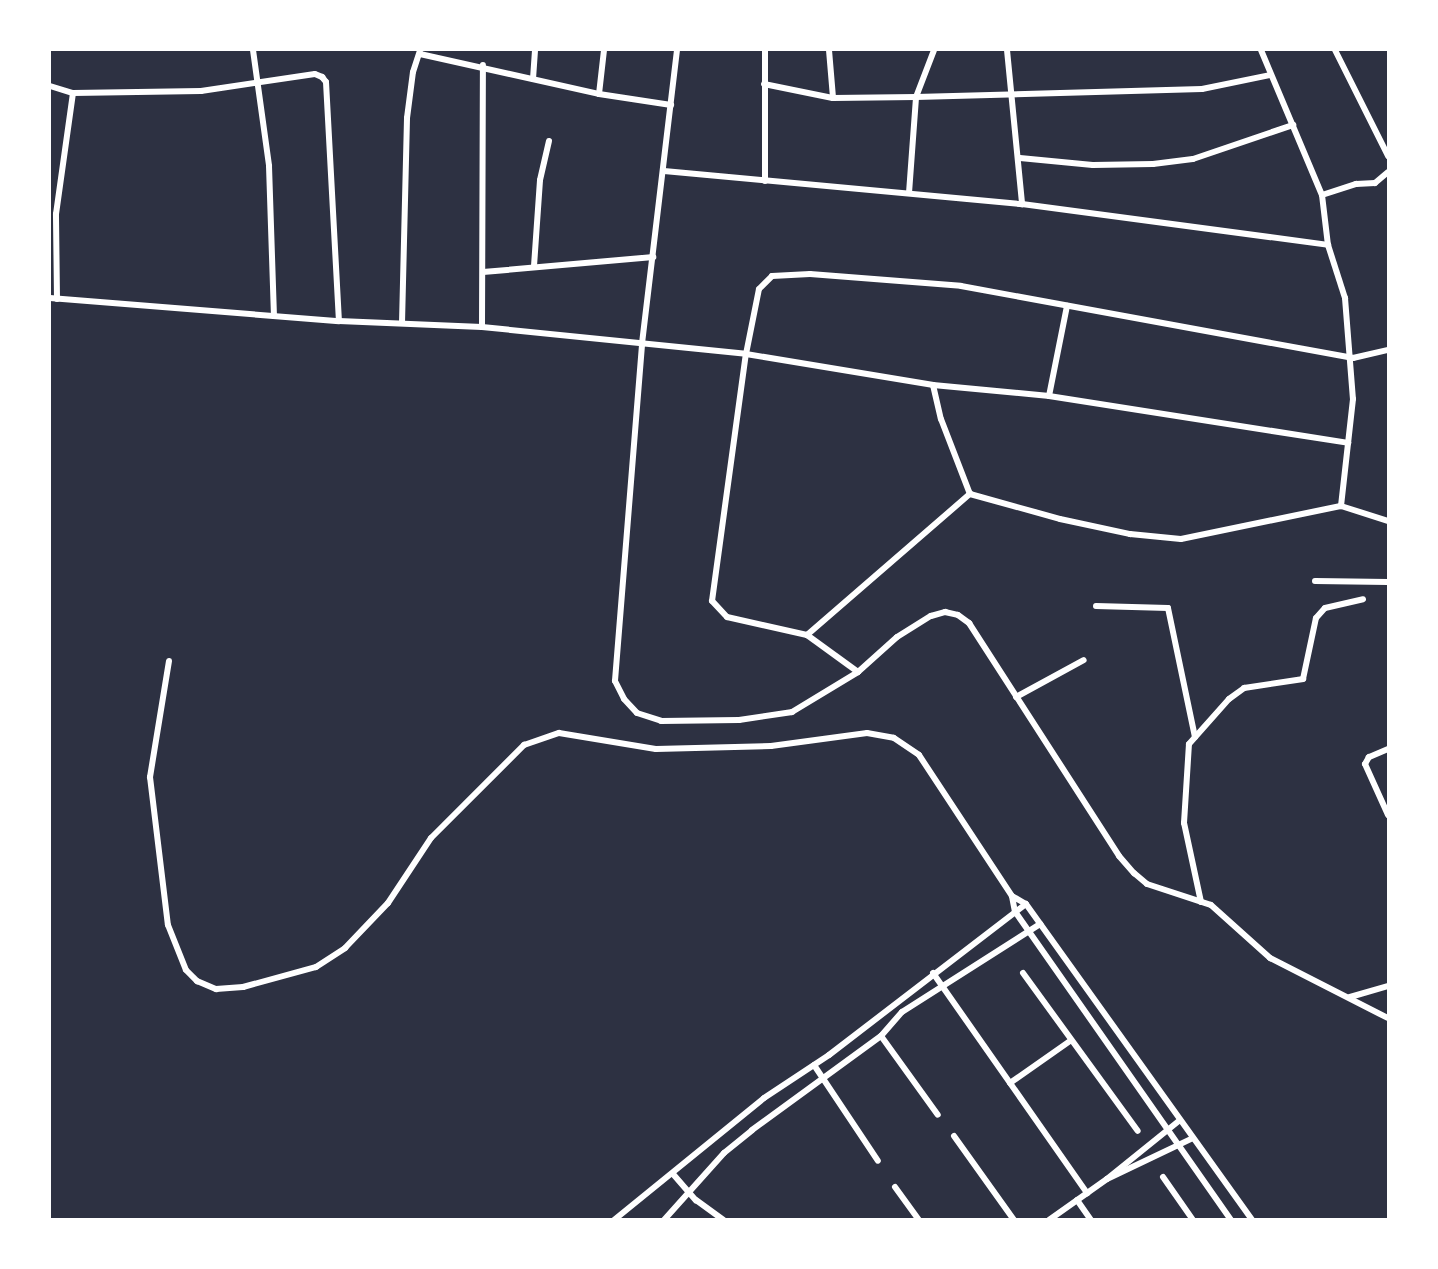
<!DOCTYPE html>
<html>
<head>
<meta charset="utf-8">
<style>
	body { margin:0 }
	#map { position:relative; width:1438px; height:1269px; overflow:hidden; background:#2d3142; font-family:"Asap Condensed",sans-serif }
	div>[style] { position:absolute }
	.minor>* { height:6px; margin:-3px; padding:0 3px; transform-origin:3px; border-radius:3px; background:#fff }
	span { translate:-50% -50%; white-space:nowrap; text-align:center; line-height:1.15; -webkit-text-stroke:5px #fff; paint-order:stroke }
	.frame { position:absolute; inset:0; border:51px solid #fff; pointer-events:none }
</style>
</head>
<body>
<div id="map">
	<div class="minor">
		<div style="left:253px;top:50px;width:117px;rotate:82.1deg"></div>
		<div style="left:269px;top:166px;width:150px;rotate:88.1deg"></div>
		<div style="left:677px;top:50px;width:297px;rotate:96.8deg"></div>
		<div style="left:642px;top:345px;width:337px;rotate:94.6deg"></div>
		<div style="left:615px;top:681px;width:20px;rotate:63deg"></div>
		<div style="left:624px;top:699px;width:19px;rotate:47deg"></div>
		<div style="left:637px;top:713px;width:25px;rotate:18deg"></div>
		<div style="left:661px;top:721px;width:78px;rotate:-0.7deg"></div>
		<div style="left:739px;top:720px;width:54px;rotate:-8.6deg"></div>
		<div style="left:792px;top:712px;width:77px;rotate:-31.2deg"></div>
		<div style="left:858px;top:672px;width:52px;rotate:-41.9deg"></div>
		<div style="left:897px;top:637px;width:40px;rotate:-32deg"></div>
		<div style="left:931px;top:616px;width:15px;rotate:-16deg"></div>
		<div style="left:945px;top:612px;width:13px;rotate:13deg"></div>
		<div style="left:958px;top:615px;width:14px;rotate:36deg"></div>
		<div style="left:969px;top:623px;width:277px;rotate:57.2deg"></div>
		<div style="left:1119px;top:856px;width:23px;rotate:49deg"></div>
		<div style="left:1134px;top:873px;width:17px;rotate:40deg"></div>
		<div style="left:1147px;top:884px;width:67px;rotate:18.2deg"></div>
		<div style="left:1211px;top:905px;width:79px;rotate:41.9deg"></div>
		<div style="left:1270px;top:958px;width:132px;rotate:27deg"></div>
		<div style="left:765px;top:50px;width:131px;rotate:90deg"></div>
		<div style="left:829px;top:50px;width:48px;rotate:85.2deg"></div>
		<div style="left:1007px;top:50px;width:155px;rotate:84.4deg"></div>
		<div style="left:1261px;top:50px;width:157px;rotate:67.2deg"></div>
		<div style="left:1322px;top:195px;width:50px;rotate:83.2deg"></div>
		<div style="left:1328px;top:245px;width:56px;rotate:72.2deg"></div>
		<div style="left:1345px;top:298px;width:101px;rotate:85.5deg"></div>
		<div style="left:1353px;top:399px;width:108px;rotate:96.4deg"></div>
		<div style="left:1335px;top:50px;width:119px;rotate:63.4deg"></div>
		<div style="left:420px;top:54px;width:183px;rotate:12.6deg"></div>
		<div style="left:599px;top:94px;width:73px;rotate:8.7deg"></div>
		<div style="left:533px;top:79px;width:29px;rotate:-86deg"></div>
		<div style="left:764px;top:84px;width:70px;rotate:11.5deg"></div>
		<div style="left:833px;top:98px;width:83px;rotate:-0.7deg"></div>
		<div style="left:916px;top:97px;width:286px;rotate:-1.6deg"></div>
		<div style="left:1202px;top:89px;width:69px;rotate:-11.6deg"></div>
		<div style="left:50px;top:86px;width:24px;rotate:17deg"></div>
		<div style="left:73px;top:93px;width:128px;rotate:-0.9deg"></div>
		<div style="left:201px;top:91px;width:115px;rotate:-8.5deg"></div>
		<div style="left:315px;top:74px;width:8px;rotate:23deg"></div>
		<div style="left:322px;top:77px;width:6px;rotate:51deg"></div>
		<div style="left:326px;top:82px;width:239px;rotate:86.9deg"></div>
		<div style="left:599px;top:94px;width:44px;rotate:-83.5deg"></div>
		<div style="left:1020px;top:158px;width:73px;rotate:5.5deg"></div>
		<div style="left:1093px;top:165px;width:60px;rotate:-1deg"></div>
		<div style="left:1153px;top:164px;width:40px;rotate:-7.1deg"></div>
		<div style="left:1193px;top:159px;width:106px;rotate:-18.8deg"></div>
		<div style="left:664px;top:171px;width:360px;rotate:5.3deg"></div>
		<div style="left:1022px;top:204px;width:309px;rotate:7.6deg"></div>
		<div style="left:909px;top:193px;width:96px;rotate:-85.8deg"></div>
		<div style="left:916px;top:97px;width:50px;rotate:-69deg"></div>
		<div style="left:1322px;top:195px;width:36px;rotate:-18deg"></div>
		<div style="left:1356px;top:184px;width:19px;rotate:-3deg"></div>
		<div style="left:1375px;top:183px;width:17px;rotate:-40deg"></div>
		<div style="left:534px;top:266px;width:86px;rotate:-86deg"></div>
		<div style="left:540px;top:180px;width:40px;rotate:-77deg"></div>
		<div style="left:483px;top:272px;width:171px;rotate:-5deg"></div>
		<div style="left:50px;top:298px;width:290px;rotate:4.6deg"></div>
		<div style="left:339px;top:321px;width:143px;rotate:2.4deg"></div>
		<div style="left:482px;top:327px;width:265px;rotate:5.8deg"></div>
		<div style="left:746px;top:354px;width:190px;rotate:9.4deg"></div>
		<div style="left:933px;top:385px;width:117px;rotate:5.4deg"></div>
		<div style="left:1049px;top:396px;width:303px;rotate:8.9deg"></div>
		<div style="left:57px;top:299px;width:85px;rotate:-90.7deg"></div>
		<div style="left:56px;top:214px;width:122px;rotate:-82deg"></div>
		<div style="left:402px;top:323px;width:205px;rotate:-88.6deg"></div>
		<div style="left:407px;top:118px;width:46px;rotate:-82.6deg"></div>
		<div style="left:413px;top:72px;width:23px;rotate:-72deg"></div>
		<div style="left:482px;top:327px;width:262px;rotate:-89.8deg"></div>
		<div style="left:933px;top:385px;width:35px;rotate:77deg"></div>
		<div style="left:941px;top:419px;width:80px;rotate:68.9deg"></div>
		<div style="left:1049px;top:396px;width:92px;rotate:-78.7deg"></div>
		<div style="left:970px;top:494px;width:93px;rotate:15.5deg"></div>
		<div style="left:1060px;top:519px;width:72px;rotate:12.1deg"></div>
		<div style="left:1130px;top:534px;width:51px;rotate:5.6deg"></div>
		<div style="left:1181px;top:539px;width:163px;rotate:-11.7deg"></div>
		<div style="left:1341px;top:506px;width:49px;rotate:17.7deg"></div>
		<div style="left:1315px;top:581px;width:73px;rotate:0.8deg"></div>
		<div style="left:1096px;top:606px;width:72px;rotate:1.6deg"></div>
		<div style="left:1168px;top:608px;width:132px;rotate:78.2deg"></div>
		<div style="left:807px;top:635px;width:82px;rotate:-167.3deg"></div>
		<div style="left:727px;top:617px;width:22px;rotate:-133deg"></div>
		<div style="left:712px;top:601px;width:249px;rotate:-82.2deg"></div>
		<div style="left:746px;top:354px;width:66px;rotate:-78.7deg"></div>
		<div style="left:759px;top:289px;width:18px;rotate:-45deg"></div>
		<div style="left:772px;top:276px;width:38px;rotate:-3deg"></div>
		<div style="left:810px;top:274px;width:151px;rotate:4.5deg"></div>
		<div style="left:961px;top:286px;width:399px;rotate:10.4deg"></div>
		<div style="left:1353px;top:358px;width:36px;rotate:-13deg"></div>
		<div style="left:169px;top:661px;width:118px;rotate:99.3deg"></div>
		<div style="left:150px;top:777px;width:149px;rotate:83.1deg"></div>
		<div style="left:168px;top:925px;width:48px;rotate:68.2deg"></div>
		<div style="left:186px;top:970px;width:16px;rotate:45deg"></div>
		<div style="left:197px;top:981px;width:21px;rotate:23deg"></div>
		<div style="left:216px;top:989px;width:27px;rotate:-4deg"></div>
		<div style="left:243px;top:987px;width:76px;rotate:-15.3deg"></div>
		<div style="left:316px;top:967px;width:35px;rotate:-33deg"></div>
		<div style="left:345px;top:948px;width:62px;rotate:-46.3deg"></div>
		<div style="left:388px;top:903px;width:78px;rotate:-56.5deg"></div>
		<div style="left:431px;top:838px;width:132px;rotate:-45deg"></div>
		<div style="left:524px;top:745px;width:37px;rotate:-19deg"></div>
		<div style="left:559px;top:733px;width:98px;rotate:9.4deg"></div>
		<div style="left:656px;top:749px;width:115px;rotate:-1.5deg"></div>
		<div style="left:771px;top:746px;width:97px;rotate:-7.7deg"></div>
		<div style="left:867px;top:733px;width:27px;rotate:10deg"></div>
		<div style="left:894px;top:738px;width:30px;rotate:34deg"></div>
		<div style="left:919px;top:755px;width:169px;rotate:56.6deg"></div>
		<div style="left:858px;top:672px;width:63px;rotate:-144deg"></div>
		<div style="left:807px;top:635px;width:216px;rotate:-40.9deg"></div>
		<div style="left:1016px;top:697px;width:77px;rotate:-28.6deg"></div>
		<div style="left:1388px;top:749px;width:21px;rotate:157deg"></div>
		<div style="left:1369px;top:757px;width:8px;rotate:120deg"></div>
		<div style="left:1365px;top:764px;width:56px;rotate:65.7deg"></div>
		<div style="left:1201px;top:902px;width:81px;rotate:-102.1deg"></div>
		<div style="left:1184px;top:823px;width:79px;rotate:-86.4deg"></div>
		<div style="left:1189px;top:744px;width:60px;rotate:-48.4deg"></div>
		<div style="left:1229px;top:699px;width:19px;rotate:-36deg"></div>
		<div style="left:1244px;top:688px;width:60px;rotate:-8.7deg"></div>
		<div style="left:1303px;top:679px;width:62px;rotate:-78deg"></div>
		<div style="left:1316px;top:618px;width:13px;rotate:-48deg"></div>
		<div style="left:1325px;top:608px;width:39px;rotate:-13deg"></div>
		<div style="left:933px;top:973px;width:269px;rotate:55deg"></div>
		<div style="left:1023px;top:973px;width:195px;rotate:54deg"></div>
		<div style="left:1350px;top:997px;width:40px;rotate:-16deg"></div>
		<div style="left:881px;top:1036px;width:97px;rotate:54.2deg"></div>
		<div style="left:814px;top:1065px;width:115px;rotate:56.3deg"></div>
		<div style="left:1010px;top:1083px;width:73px;rotate:-35deg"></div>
		<div style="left:1180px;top:1120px;width:94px;rotate:141.1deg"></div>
		<div style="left:1107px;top:1179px;width:95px;rotate:-25.5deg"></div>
		<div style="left:954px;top:1136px;width:103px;rotate:54.5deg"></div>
		<div style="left:673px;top:1174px;width:35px;rotate:49deg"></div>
		<div style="left:696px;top:1200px;width:34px;rotate:36deg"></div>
		<div style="left:1163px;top:1177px;width:52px;rotate:55.1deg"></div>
		<div style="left:895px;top:1187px;width:41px;rotate:54deg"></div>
		<div style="left:1077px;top:1200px;width:24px;rotate:55deg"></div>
		<div style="left:614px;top:1220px;width:193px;rotate:-39.1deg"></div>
		<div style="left:764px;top:1098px;width:78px;rotate:-33.5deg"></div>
		<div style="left:829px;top:1055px;width:248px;rotate:-37.5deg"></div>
		<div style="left:664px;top:1220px;width:90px;rotate:-48.2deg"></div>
		<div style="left:724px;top:1153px;width:36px;rotate:-39deg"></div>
		<div style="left:752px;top:1130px;width:160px;rotate:-36.1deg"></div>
		<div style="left:881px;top:1036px;width:32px;rotate:-49deg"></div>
		<div style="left:902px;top:1012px;width:164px;rotate:-32.5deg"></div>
		<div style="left:1049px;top:1220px;width:71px;rotate:-35.3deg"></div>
		<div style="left:1231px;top:1220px;width:376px;rotate:-125deg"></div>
		<div style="left:1015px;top:912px;width:16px;rotate:-101deg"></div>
		<div style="left:1012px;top:896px;width:16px;rotate:30deg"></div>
		<div style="left:1026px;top:904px;width:388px;rotate:54.4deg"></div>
	</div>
	<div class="frame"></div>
</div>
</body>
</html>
